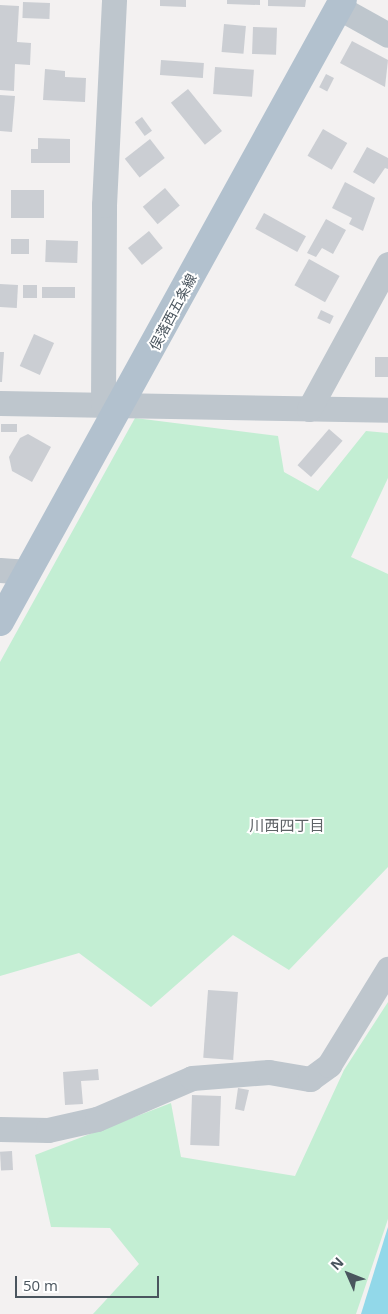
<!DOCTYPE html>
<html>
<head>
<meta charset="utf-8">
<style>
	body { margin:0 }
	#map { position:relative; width:388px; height:1314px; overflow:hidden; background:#f3f1f1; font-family:"Open Sans","Noto Sans JP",sans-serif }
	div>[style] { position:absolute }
	.green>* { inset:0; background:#c3eed3 }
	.water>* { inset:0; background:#92d8e9 }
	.building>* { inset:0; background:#cbced3; transform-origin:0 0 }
	.minor>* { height:25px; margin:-12.5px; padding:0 12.5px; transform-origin:12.5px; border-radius:12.5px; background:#bec6cd }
	.major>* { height:28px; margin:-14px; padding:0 14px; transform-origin:14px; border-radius:14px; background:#b2c1ce }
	span { translate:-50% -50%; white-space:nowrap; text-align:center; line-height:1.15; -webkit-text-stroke:4px #fff; paint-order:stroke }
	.street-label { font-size:14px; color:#4a555e }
	.neighbourhood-label { font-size:15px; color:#5e6266 }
	.north { position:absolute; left:323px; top:1249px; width:50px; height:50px; -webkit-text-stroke:4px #fff; paint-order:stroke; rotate:314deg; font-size:14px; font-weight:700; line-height:20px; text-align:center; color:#4a555e }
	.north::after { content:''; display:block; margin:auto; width:18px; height:22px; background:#4a555e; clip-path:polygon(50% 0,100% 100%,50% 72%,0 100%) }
	.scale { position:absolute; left:15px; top:1276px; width:144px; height:22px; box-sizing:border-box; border:2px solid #4a555e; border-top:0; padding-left:6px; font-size:15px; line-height:18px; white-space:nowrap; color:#4a555e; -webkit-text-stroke:4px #fff; paint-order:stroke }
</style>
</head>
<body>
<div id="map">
	<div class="green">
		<div style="clip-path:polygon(135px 418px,278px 436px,284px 472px,318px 491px,366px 431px,388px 433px,388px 478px,351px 557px,388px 574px,388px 867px,289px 970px,233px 935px,151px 1007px,79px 953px,0 976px,0 662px)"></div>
		<div style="clip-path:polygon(388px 1002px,388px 1219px,356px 1314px,93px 1314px,139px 1264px,110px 1228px,51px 1227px,35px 1155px,171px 1103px,181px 1157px,295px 1176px,344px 1070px)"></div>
	</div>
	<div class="water">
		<div style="clip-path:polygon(388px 1227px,388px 1314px,361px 1314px)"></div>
	</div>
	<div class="building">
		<div style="clip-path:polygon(160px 0,186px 0,186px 7px,160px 6px)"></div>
		<div style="clip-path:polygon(227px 0,260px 0,260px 5px,227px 4px)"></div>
		<div style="clip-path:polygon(268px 0,306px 0,305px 7px,268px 6px)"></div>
		<div style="left:23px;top:2px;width:27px;height:16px;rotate:2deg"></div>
		<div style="clip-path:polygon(0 5px,19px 6px,17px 42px,31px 43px,30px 65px,15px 64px,14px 91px,0 90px)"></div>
		<div style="left:224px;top:24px;width:22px;height:28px;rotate:5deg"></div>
		<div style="left:253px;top:27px;width:24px;height:27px;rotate:2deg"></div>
		<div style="clip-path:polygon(352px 41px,388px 60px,385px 87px,340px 63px)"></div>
		<div style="left:161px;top:60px;width:43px;height:15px;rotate:4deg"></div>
		<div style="left:215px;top:67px;width:39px;height:27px;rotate:4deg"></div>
		<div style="clip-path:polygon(45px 69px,65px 71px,65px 77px,86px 78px,85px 102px,43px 100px)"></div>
		<div style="left:326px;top:74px;width:9px;height:15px;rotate:27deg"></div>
		<div style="left:188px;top:89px;width:54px;height:22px;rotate:51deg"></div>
		<div style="clip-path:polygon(0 95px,15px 96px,12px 132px,0 131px)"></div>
		<div style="left:142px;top:117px;width:17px;height:9px;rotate:54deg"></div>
		<div style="left:323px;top:129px;width:28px;height:31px;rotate:30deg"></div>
		<div style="clip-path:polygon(38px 138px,70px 139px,70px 163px,31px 163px,31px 149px,38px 149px)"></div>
		<div style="left:150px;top:139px;width:24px;height:32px;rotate:52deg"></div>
		<div style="clip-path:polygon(367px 147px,388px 158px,388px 169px,385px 168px,374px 184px,353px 172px)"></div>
		<div style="clip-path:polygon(345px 182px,375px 198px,363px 231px,349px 224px,352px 218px,332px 208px)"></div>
		<div style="left:165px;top:188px;width:23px;height:29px;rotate:50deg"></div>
		<div style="left:11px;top:190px;width:33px;height:28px"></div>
		<div style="left:264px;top:213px;width:48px;height:18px;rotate:29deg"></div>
		<div style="clip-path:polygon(326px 219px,346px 230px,333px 254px,322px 248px,316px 257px,307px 253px)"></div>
		<div style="left:149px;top:231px;width:22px;height:27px;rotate:51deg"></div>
		<div style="left:11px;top:239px;width:18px;height:15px"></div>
		<div style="left:46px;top:240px;width:32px;height:22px;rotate:2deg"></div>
		<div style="left:309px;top:259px;width:35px;height:30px;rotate:29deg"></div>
		<div style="left:0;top:284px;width:18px;height:23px;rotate:3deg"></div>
		<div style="left:23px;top:285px;width:14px;height:13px"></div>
		<div style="left:42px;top:287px;width:33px;height:11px"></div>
		<div style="left:321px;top:310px;width:14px;height:9px;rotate:25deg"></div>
		<div style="left:34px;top:334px;width:22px;height:35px;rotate:24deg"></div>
		<div style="clip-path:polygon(0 352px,4px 352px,2px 382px,0 382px)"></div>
		<div style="left:375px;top:357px;width:13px;height:20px"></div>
		<div style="left:1px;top:424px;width:16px;height:8px"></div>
		<div style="left:329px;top:429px;width:18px;height:48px;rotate:41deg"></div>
		<div style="clip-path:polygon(28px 434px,51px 447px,32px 482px,12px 471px,9px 457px,20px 438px)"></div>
		<div style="left:208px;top:990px;width:30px;height:68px;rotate:4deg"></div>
		<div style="clip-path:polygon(98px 1069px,99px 1080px,81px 1081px,83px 1104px,65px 1105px,63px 1072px)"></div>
		<div style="clip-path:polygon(238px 1088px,249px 1090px,244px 1111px,235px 1109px)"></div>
		<div style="left:192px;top:1095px;width:29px;height:50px;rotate:2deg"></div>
		<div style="left:12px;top:1151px;width:19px;height:12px;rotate:87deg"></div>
	</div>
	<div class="minor">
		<div style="left:338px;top:7px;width:57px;rotate:29.2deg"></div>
		<div style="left:0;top:403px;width:388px;rotate:1deg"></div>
		<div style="left:103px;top:403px;width:198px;rotate:-89.7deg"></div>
		<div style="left:104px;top:205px;width:205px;rotate:-87.2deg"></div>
		<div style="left:309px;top:409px;width:165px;rotate:-61.4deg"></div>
		<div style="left:0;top:570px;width:28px;rotate:4deg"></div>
		<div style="left:0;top:1129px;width:48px;rotate:1.2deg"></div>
		<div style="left:48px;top:1130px;width:50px;rotate:-12.7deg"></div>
		<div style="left:97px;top:1119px;width:103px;rotate:-23.3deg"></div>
		<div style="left:192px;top:1078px;width:77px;rotate:-4.5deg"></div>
		<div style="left:269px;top:1072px;width:42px;rotate:9.7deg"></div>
		<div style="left:310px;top:1079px;width:24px;rotate:-36deg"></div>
		<div style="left:329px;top:1065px;width:113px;rotate:-58.4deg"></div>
	</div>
	<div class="major">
		<div style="left:0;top:622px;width:710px;rotate:-61.13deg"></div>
	</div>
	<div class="street-label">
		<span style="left:173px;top:312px;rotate:-62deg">俣落西五条線</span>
	</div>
	<div class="neighbourhood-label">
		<span style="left:287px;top:826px">川西四丁目</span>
	</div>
	<div class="north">N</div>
	<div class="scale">50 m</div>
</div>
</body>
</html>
